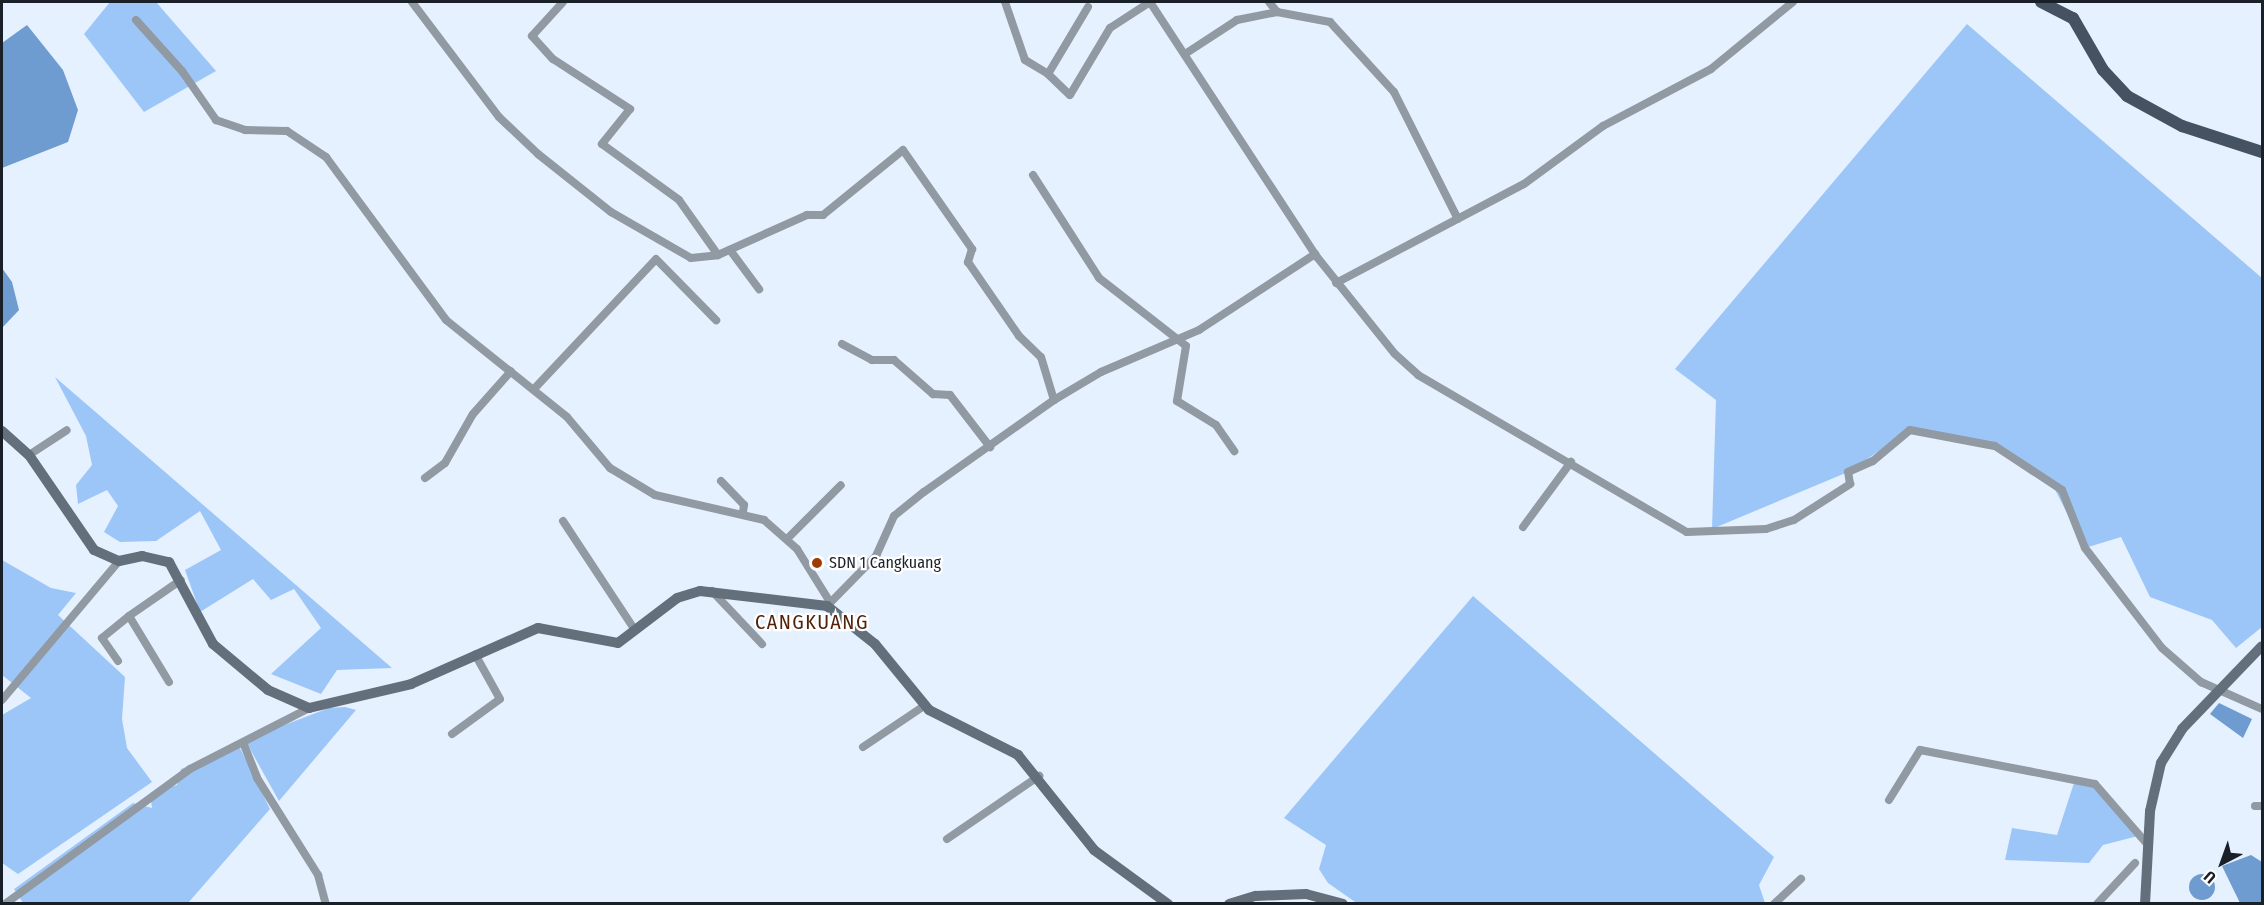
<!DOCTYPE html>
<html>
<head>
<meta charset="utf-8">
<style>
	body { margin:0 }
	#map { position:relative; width:2264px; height:905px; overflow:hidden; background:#e6f1ff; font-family:"Fira Sans Condensed",sans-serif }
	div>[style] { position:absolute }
	.green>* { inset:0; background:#9cc6f7 }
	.water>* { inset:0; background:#6e9bd0 }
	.round { border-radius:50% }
	.street>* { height:8px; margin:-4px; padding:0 4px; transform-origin:4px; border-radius:4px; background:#9199a2 }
	.secondary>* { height:10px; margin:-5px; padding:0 5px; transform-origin:5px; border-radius:5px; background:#646f7c }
	.primary>* { height:12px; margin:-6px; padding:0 6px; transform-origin:6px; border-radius:6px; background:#455262 }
	.dots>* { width:16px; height:16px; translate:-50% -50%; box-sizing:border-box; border:3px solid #fff; border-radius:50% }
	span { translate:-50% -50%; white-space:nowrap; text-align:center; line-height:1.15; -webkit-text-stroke:4.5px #fff; paint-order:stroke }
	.poi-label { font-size:16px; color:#1a2028 }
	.left { translate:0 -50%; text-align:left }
	.quarter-label { font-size:20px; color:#51210a; letter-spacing:1.5px }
	.frame { position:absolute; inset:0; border:3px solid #1a2028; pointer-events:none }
	.north { position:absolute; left:2192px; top:833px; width:60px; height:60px; -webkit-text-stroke:4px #fff; paint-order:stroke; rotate:221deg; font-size:16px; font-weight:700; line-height:24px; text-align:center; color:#1a2028 }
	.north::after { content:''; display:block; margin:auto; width:21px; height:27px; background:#1a2028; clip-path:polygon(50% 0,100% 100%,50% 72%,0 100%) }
</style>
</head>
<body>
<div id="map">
	<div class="green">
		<div style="clip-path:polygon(110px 2px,156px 2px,216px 71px,144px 112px,84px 34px)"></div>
		<div style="clip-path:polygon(1967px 24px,2262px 278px,2262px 627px,2236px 648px,2212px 620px,2150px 597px,2121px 537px,2085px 548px,2050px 480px,1995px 446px,1910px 430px,1848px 472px,1712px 529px,1716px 400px,1675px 369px)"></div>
		<div style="clip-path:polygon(55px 377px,392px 668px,337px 670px,321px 694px,271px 674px,321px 628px,294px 589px,271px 600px,253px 579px,200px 612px,185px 570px,221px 550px,200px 511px,156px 541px,120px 542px,104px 532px,118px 506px,107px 490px,78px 504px,76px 485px,92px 465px,86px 436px)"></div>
		<div style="clip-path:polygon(2px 560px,51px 588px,76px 593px,58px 615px,125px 677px,122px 719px,127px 748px,152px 782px,18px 874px,2px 863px,2px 715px,31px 698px,2px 675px)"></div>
		<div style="clip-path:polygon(1473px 596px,1774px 857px,1759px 885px,1765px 903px,1358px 904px,1328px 883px,1319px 869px,1326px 845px,1284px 818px)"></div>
		<div style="clip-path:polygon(345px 707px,356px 710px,279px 801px,245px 740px,329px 708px)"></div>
		<div style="clip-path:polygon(239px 746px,270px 809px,188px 903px,23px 903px,14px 889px,133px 803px,152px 808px,150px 793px,177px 785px,181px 769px)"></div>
		<div style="clip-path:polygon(2074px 783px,2093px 786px,2138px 836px,2103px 845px,2089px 863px,2005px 860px,2012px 828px,2057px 835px)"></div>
	</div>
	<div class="water">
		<div style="clip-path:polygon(27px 25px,63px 70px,78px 110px,68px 142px,2px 168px,2px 43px)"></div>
		<div style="clip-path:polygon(2px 268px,12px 282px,19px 310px,2px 328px)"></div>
		<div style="clip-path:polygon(2219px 703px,2252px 719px,2243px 738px,2210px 714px)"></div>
		<div style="clip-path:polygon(2251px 855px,2262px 862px,2262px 903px,2240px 903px,2222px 866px)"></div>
		<div class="round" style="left:2189px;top:874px;width:26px;height:26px"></div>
	</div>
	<div class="street">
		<div style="left:412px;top:2px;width:144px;rotate:52.9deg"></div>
		<div style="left:499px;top:117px;width:54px;rotate:43.5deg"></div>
		<div style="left:538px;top:154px;width:93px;rotate:38.5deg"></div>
		<div style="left:611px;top:212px;width:92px;rotate:29.9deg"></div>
		<div style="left:691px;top:258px;width:27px;rotate:-6deg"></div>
		<div style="left:718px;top:255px;width:98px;rotate:-24.2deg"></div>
		<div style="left:807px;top:215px;width:16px"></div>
		<div style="left:823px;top:215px;width:103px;rotate:-39.1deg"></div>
		<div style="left:903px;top:150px;width:121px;rotate:55.1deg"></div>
		<div style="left:972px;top:249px;width:14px;rotate:107deg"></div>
		<div style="left:968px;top:262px;width:90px;rotate:55.4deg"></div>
		<div style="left:1019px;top:336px;width:30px;rotate:44deg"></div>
		<div style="left:1041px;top:357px;width:45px;rotate:73.2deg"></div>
		<div style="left:563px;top:2px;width:46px;rotate:132.4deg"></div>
		<div style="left:532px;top:36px;width:31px;rotate:48deg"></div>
		<div style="left:553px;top:59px;width:92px;rotate:33deg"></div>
		<div style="left:630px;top:109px;width:45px;rotate:128.7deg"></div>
		<div style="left:602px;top:144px;width:95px;rotate:36deg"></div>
		<div style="left:679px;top:200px;width:67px;rotate:54.7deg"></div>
		<div style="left:1005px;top:2px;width:61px;rotate:71deg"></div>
		<div style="left:1025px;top:60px;width:27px;rotate:31deg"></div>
		<div style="left:1150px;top:2px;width:305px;rotate:56.8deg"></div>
		<div style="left:1317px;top:257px;width:124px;rotate:51.2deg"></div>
		<div style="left:1395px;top:354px;width:31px;rotate:42deg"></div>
		<div style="left:1418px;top:375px;width:311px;rotate:30.3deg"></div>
		<div style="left:1687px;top:532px;width:79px;rotate:-2.2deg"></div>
		<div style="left:1766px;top:529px;width:29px;rotate:-18deg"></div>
		<div style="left:1794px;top:520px;width:67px;rotate:-32.7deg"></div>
		<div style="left:1850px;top:484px;width:12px;rotate:-99deg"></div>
		<div style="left:1848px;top:472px;width:27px;rotate:-24deg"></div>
		<div style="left:1873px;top:461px;width:48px;rotate:-40deg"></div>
		<div style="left:1910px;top:430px;width:86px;rotate:10.7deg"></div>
		<div style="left:1995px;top:446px;width:80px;rotate:33.3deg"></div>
		<div style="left:2062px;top:490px;width:62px;rotate:68.4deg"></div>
		<div style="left:2085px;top:548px;width:126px;rotate:52.4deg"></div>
		<div style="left:2162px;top:648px;width:52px;rotate:41.1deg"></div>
		<div style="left:2201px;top:682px;width:67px;rotate:23.9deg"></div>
		<div style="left:1269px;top:2px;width:13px;rotate:51deg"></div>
		<div style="left:1088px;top:7px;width:78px;rotate:120.8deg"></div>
		<div style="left:1048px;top:74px;width:30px;rotate:44deg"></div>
		<div style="left:1070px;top:95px;width:78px;rotate:-59.2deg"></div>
		<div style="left:1110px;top:28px;width:48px;rotate:-33deg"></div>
		<div style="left:136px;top:20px;width:69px;rotate:48deg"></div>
		<div style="left:182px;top:71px;width:60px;rotate:55.2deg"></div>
		<div style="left:216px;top:120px;width:31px;rotate:19deg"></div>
		<div style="left:245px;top:130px;width:42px;rotate:1.4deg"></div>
		<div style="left:287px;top:131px;width:47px;rotate:33.7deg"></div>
		<div style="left:326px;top:157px;width:202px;rotate:53.6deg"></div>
		<div style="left:446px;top:320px;width:155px;rotate:38.7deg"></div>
		<div style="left:567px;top:417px;width:67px;rotate:49.9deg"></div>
		<div style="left:610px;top:468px;width:52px;rotate:31deg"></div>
		<div style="left:655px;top:495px;width:112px;rotate:12.9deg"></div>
		<div style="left:764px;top:520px;width:44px;rotate:41.3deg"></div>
		<div style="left:797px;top:549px;width:62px;rotate:58.1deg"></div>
		<div style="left:1185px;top:54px;width:62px;rotate:-33.2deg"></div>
		<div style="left:1237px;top:20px;width:41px;rotate:-11.3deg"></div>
		<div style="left:1277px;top:12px;width:54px;rotate:10.7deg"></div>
		<div style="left:1330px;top:22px;width:95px;rotate:47.6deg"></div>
		<div style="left:1394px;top:92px;width:142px;rotate:63.3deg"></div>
		<div style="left:1033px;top:175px;width:122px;rotate:57.3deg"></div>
		<div style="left:1099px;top:278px;width:110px;rotate:38deg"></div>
		<div style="left:1186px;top:346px;width:56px;rotate:99.3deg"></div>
		<div style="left:1177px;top:401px;width:46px;rotate:31.6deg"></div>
		<div style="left:1216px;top:425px;width:32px;rotate:55deg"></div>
		<div style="left:730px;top:250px;width:49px;rotate:53.4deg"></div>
		<div style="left:1336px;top:283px;width:212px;rotate:-27.8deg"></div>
		<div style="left:1524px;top:184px;width:98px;rotate:-36.3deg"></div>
		<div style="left:1603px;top:126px;width:122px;rotate:-27.8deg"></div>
		<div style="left:1711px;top:69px;width:106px;rotate:-39.3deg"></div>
		<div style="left:842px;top:344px;width:34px;rotate:28deg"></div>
		<div style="left:872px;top:360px;width:22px"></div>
		<div style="left:894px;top:360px;width:52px;rotate:41.1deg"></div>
		<div style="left:933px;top:394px;width:17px;rotate:3deg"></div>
		<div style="left:950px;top:395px;width:66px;rotate:52.4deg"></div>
		<div style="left:534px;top:389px;width:178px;rotate:-46.8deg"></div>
		<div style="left:656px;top:259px;width:86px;rotate:45.5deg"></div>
		<div style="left:29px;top:455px;width:45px;rotate:-33.3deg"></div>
		<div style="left:425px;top:478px;width:25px;rotate:-37deg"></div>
		<div style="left:445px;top:463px;width:56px;rotate:-60.3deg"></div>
		<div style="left:473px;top:414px;width:57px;rotate:-48.5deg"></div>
		<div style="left:721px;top:481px;width:33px;rotate:46deg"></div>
		<div style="left:744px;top:505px;width:7px;rotate:98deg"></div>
		<div style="left:563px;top:521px;width:131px;rotate:56.6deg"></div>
		<div style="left:1523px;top:527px;width:81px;rotate:-53.6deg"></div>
		<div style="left:787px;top:539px;width:76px;rotate:-45deg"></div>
		<div style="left:712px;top:591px;width:73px;rotate:46.7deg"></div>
		<div style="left:828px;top:605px;width:69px;rotate:-45.6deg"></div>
		<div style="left:876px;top:556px;width:44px;rotate:-65.8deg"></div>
		<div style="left:894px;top:516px;width:38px;rotate:-39deg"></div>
		<div style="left:924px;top:492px;width:159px;rotate:-35.3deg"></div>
		<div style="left:1054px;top:400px;width:55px;rotate:-30.8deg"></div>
		<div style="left:1101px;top:372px;width:107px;rotate:-23.2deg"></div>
		<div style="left:1199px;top:330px;width:139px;rotate:-33.2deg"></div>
		<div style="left:118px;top:661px;width:28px;rotate:-125deg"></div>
		<div style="left:102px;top:638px;width:35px;rotate:-39deg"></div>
		<div style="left:169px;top:682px;width:77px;rotate:-121.2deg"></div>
		<div style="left:129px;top:616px;width:63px;rotate:-34.7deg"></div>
		<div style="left:2px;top:700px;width:182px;rotate:-49.9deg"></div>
		<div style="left:452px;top:734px;width:59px;rotate:-36.1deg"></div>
		<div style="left:500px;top:699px;width:51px;rotate:-119.1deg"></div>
		<div style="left:244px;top:745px;width:35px;rotate:68deg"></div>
		<div style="left:257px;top:778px;width:115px;rotate:57.8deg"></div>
		<div style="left:318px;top:875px;width:30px;rotate:75deg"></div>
		<div style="left:863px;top:747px;width:73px;rotate:-33.9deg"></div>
		<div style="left:1889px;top:800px;width:59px;rotate:-58.2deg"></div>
		<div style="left:1920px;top:750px;width:178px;rotate:11deg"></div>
		<div style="left:2095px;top:784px;width:81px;rotate:49deg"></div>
		<div style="left:2255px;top:806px;width:7px"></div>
		<div style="left:947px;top:839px;width:112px;rotate:-34.4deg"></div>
		<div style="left:5px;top:904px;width:229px;rotate:-36.1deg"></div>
		<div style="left:190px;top:769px;width:134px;rotate:-27.1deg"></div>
		<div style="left:1774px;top:904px;width:37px;rotate:-43deg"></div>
		<div style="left:2097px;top:904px;width:56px;rotate:-47.2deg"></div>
	</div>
	<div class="secondary">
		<div style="left:2px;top:431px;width:36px;rotate:42deg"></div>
		<div style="left:29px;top:455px;width:115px;rotate:55.6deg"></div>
		<div style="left:94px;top:550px;width:27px;rotate:24deg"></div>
		<div style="left:119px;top:561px;width:24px;rotate:-12deg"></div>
		<div style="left:142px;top:556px;width:28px;rotate:13deg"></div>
		<div style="left:169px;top:562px;width:93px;rotate:61.8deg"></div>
		<div style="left:213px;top:644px;width:72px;rotate:39.9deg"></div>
		<div style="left:268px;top:690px;width:45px;rotate:23.7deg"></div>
		<div style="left:309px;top:708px;width:105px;rotate:-13.2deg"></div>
		<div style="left:411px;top:684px;width:139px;rotate:-23.8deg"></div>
		<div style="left:538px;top:628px;width:81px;rotate:10.6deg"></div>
		<div style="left:618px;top:643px;width:74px;rotate:-37.3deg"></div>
		<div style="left:677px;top:598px;width:24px;rotate:-17deg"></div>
		<div style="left:700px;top:591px;width:128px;rotate:6.7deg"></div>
		<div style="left:827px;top:606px;width:61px;rotate:38.4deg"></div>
		<div style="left:875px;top:644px;width:85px;rotate:50.7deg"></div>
		<div style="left:929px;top:710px;width:100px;rotate:26.8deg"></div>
		<div style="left:1018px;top:755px;width:122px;rotate:51.3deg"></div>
		<div style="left:1094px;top:850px;width:92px;rotate:36.1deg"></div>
		<div style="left:1229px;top:904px;width:28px;rotate:-17deg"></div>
		<div style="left:1256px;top:896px;width:50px;rotate:-2.3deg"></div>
		<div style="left:1306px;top:894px;width:38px;rotate:15deg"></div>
		<div style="left:2145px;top:904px;width:93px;rotate:-86.9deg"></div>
		<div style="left:2150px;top:811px;width:49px;rotate:-77.1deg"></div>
		<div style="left:2161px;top:763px;width:40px;rotate:-58deg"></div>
		<div style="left:2182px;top:729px;width:115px;rotate:-46.1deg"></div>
	</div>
	<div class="primary">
		<div style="left:2041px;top:2px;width:36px;rotate:27deg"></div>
		<div style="left:2073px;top:18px;width:60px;rotate:60deg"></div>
		<div style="left:2103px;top:70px;width:35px;rotate:47deg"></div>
		<div style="left:2127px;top:96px;width:63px;rotate:28.6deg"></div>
		<div style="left:2182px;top:126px;width:84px;rotate:18deg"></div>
	</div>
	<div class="dots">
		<div style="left:817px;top:563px;background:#9e3b00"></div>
	</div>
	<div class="poi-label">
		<span class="left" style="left:829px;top:563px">SDN 1 Cangkuang</span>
	</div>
	<div class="quarter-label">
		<span style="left:812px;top:622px">CANGKUANG</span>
	</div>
	<div class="frame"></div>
	<div class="north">U</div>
</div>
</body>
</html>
